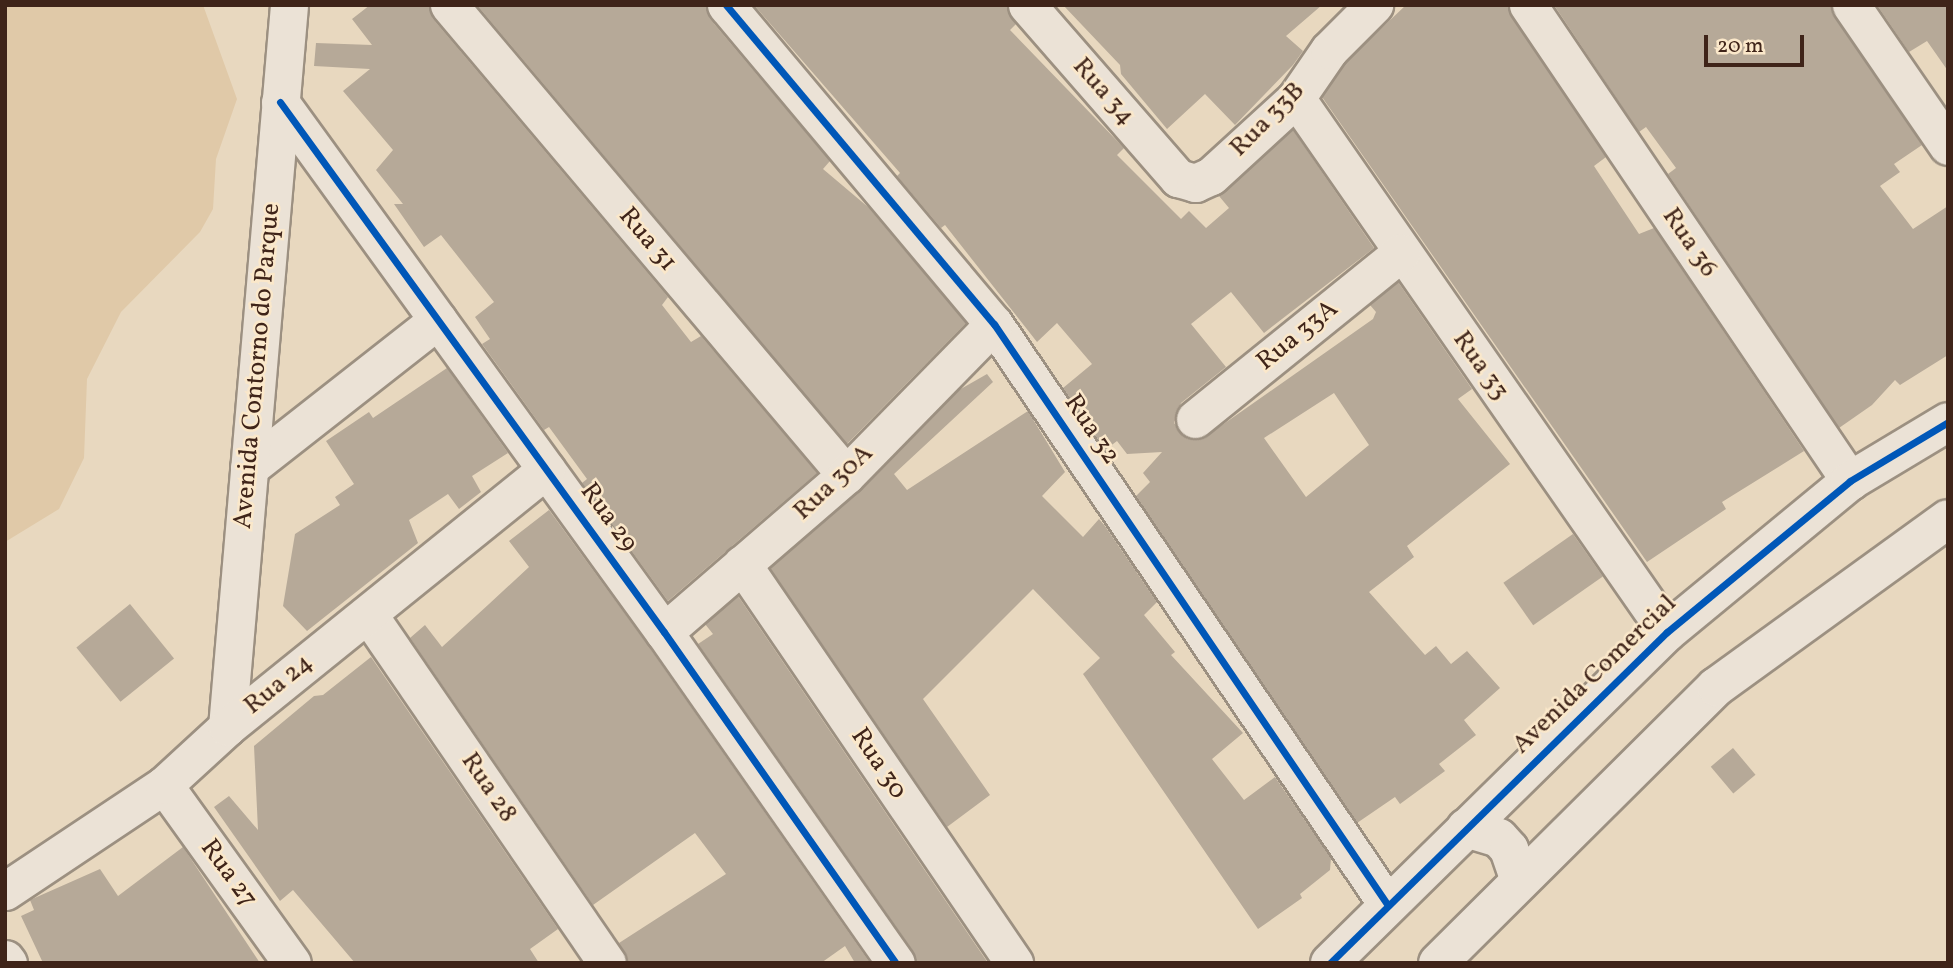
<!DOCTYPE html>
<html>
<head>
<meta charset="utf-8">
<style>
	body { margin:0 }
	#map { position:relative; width:1953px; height:968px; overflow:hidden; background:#e8d8bf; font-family:Vollkorn,serif }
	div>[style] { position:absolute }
	.green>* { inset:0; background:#e0c9a8 }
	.building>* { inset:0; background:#b6a998; transform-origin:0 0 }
	.roads { filter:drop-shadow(2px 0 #9c9081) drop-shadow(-2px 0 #9c9081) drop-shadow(0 2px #9c9081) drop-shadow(0 -2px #9c9081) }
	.street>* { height:37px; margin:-18.5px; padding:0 18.5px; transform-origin:18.5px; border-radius:18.5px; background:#ebe2d6 }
	.secondary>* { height:38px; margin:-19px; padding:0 19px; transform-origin:19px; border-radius:19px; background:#ebe2d6 }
	.cycleway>* { height:7px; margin:-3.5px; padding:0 3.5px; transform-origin:3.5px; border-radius:3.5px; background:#0057b8 }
	span { translate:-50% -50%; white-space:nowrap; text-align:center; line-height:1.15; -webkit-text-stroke:5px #fbe8ca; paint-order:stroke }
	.street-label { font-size:26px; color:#3f2419 }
	.frame { position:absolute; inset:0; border:7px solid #3f2419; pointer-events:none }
	.scale { position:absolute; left:1704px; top:35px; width:100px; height:32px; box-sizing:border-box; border:4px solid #3f2419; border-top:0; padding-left:9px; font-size:21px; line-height:24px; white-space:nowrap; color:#3f2419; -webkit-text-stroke:5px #fbe8ca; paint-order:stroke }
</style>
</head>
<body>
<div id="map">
	<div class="green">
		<div style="clip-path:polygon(5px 5px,203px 5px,237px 99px,216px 159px,213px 209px,200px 232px,121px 312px,87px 379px,84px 458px,59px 509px,5px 542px)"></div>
	</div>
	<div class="building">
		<div style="clip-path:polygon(370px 5px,429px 5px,433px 19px,668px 297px,662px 305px,691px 342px,701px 336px,817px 473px,668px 601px,582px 483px,587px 479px,549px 427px,544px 430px,482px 344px,490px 339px,475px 317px,494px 302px,441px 235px,424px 247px,394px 204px,403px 204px,376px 170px,393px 150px,343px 91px,370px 69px,314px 66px,316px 43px,372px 45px,352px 19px)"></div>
		<div style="clip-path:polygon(477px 5px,706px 5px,710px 19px,830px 161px,823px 169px,868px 207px,966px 323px,847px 444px)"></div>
		<div style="clip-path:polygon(evenodd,754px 5px,1007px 5px,1016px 24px,1010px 30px,1124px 148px,1117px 155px,1181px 219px,1189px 211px,1206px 228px,1229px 208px,1219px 196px,1293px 130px,1374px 248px,1264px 333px,1231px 292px,1191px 324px,1226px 367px,1181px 403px,1174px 423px,1188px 439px,1208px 435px,1373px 319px,1376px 312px,1370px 305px,1398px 282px,1472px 389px,1458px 399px,1510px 464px,1407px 546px,1414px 557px,1369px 592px,1425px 655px,1436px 646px,1451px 664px,1467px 651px,1500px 688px,1464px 720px,1476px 735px,1439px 764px,1445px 771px,1400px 804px,1395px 797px,1357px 823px,1136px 496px,1150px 482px,1143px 473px,1162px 452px,1127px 454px,1117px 441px,1105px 450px,1063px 388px,1092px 364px,1057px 323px,1037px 342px,945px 225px,941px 228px,897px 176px,900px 173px,754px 5px,1334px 393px,1369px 445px,1306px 497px,1264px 438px,1334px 393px)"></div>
		<div style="clip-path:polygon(1063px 5px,1322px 5px,1286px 36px,1303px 51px,1293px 65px,1235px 125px,1205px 94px,1167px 129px,1121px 74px,1120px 65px)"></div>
		<div style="clip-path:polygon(1406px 5px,1507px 5px,1606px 157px,1594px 166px,1639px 234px,1654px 228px,1804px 451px,1722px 502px,1726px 509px,1647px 562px,1322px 97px,1345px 63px)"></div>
		<div style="clip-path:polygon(1554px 5px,1830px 5px,1922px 145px,1894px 164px,1900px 172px,1880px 186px,1913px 229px,1948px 206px,1948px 355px,1900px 385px,1895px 380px,1872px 405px,1839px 428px,1668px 174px,1676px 168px,1646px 127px,1639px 132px)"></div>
		<div style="clip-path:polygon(1877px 5px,1948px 5px,1948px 71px,1927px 41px,1909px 52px)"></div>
		<div style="clip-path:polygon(447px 368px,508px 453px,472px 476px,481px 492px,459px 509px,448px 494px,409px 520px,418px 543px,307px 631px,283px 606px,295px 534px,340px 505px,335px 497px,354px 484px,326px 441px,369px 412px,373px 418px)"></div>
		<div style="clip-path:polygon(987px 374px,993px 382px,894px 474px,907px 490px,1028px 411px,1065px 472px,1042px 496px,1083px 537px,1099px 519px,1105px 526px,1157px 602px,1144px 615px,1175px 652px,1171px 655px,1243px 733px,1212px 759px,1244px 800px,1275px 777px,1331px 858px,1330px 870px,1300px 894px,1302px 898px,1258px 929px,1083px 674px,1100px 658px,1033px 589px,923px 699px,990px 795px,947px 827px,770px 568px,861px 490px,959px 390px)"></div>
		<div style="clip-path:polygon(549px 510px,647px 644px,870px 963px,855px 963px,845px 946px,821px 963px,628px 963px,619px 943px,726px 874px,695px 833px,593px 905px,410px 638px,425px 625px,442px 647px,489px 604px,529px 567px,509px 541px)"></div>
		<div style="left:1573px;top:534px;width:52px;height:85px;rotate:55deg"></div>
		<div style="clip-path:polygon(738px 596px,988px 963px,917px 963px,913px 951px,698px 644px,713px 634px,705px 624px)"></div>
		<div style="left:130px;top:604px;width:70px;height:69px;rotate:51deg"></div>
		<div style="clip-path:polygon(371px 657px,558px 929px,530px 949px,539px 963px,355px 963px,293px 890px,280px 901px,214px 807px,229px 796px,258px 830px,254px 746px,314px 696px,323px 695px)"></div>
		<div style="left:1733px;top:748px;width:35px;height:29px;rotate:50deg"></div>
		<div style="clip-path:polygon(183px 847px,260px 963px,43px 963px,21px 916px,34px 910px,30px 900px,100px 869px,118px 896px)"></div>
	</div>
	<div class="roads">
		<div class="street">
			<div style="left:449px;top:5px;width:615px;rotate:49.81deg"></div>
			<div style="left:726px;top:5px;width:417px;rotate:50deg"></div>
			<div style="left:994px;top:324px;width:701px;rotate:55.88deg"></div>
			<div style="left:1027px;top:5px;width:230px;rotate:48.9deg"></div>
			<div style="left:1178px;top:178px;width:18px;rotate:16deg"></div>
			<div style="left:1195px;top:183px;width:17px;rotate:-24deg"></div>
			<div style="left:1211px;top:176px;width:115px;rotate:-42.5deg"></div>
			<div style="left:1296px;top:98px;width:58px;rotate:-55.5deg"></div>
			<div style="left:1329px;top:50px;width:64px;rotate:-45deg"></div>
			<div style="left:1528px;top:5px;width:575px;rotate:55.92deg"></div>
			<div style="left:1851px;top:5px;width:171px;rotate:55.5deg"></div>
			<div style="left:1296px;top:98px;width:650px;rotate:55.21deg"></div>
			<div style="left:280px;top:102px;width:654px;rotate:54.08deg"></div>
			<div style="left:664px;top:632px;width:404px;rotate:55deg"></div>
			<div style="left:1195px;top:419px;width:265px;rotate:-38.9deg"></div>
			<div style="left:249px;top:468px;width:240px;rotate:-38.1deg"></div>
			<div style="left:742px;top:564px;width:483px;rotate:55.7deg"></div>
			<div style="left:368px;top:614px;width:423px;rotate:55.6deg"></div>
			<div style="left:664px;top:632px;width:240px;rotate:-40.8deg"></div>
			<div style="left:846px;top:475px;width:211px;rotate:-45.6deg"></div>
			<div style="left:227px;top:727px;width:725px;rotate:-85.09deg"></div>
			<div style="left:164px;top:785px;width:219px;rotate:54.3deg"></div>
			<div style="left:5px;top:891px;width:191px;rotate:-33.7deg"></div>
			<div style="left:164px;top:785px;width:86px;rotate:-42.6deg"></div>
			<div style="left:227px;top:727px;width:410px;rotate:-38.9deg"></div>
			<div style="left:5px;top:959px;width:5px;rotate:53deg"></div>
		</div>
		<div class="secondary">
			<div style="left:1466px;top:828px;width:34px;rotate:17deg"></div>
			<div style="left:1499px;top:838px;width:15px;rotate:48deg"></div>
			<div style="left:1509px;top:849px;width:31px;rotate:71deg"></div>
			<div style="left:1330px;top:963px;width:472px;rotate:-44.5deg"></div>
			<div style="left:1667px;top:632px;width:237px;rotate:-39.5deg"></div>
			<div style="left:1850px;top:481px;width:114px;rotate:-31deg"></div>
			<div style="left:1438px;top:963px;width:392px;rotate:-44.8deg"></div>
			<div style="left:1716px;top:687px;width:286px;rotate:-35.9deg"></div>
		</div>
	</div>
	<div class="cycleway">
		<div style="left:726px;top:5px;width:417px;rotate:50deg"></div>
		<div style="left:994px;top:324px;width:701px;rotate:55.88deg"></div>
		<div style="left:280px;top:102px;width:654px;rotate:54.08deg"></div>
		<div style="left:664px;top:632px;width:404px;rotate:55deg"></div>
		<div style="left:1330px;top:963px;width:472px;rotate:-44.5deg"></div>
		<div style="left:1667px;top:632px;width:237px;rotate:-39.5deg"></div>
		<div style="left:1850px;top:481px;width:114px;rotate:-31deg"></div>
	</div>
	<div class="street-label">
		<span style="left:1103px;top:92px;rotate:49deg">Rua 34</span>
		<span style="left:1268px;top:120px;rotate:-45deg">Rua 33B</span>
		<span style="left:647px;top:240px;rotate:50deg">Rua 31</span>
		<span style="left:1689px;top:243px;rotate:56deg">Rua 36</span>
		<span style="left:1298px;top:336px;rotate:-39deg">Rua 33A</span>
		<span style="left:258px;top:366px;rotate:-85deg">Avenida Contorno do Parque</span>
		<span style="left:1480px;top:366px;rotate:55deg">Rua 33</span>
		<span style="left:1091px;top:430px;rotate:56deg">Rua 32</span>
		<span style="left:834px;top:483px;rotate:-43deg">Rua 30A</span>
		<span style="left:608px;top:518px;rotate:54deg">Rua 29</span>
		<span style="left:1595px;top:675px;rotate:-44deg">Avenida Comercial</span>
		<span style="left:279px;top:685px;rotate:-39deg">Rua 24</span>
		<span style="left:878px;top:764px;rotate:56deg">Rua 30</span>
		<span style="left:488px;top:788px;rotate:56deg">Rua 28</span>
		<span style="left:228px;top:874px;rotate:54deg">Rua 27</span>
	</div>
	<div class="frame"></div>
	<div class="scale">20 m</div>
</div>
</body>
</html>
